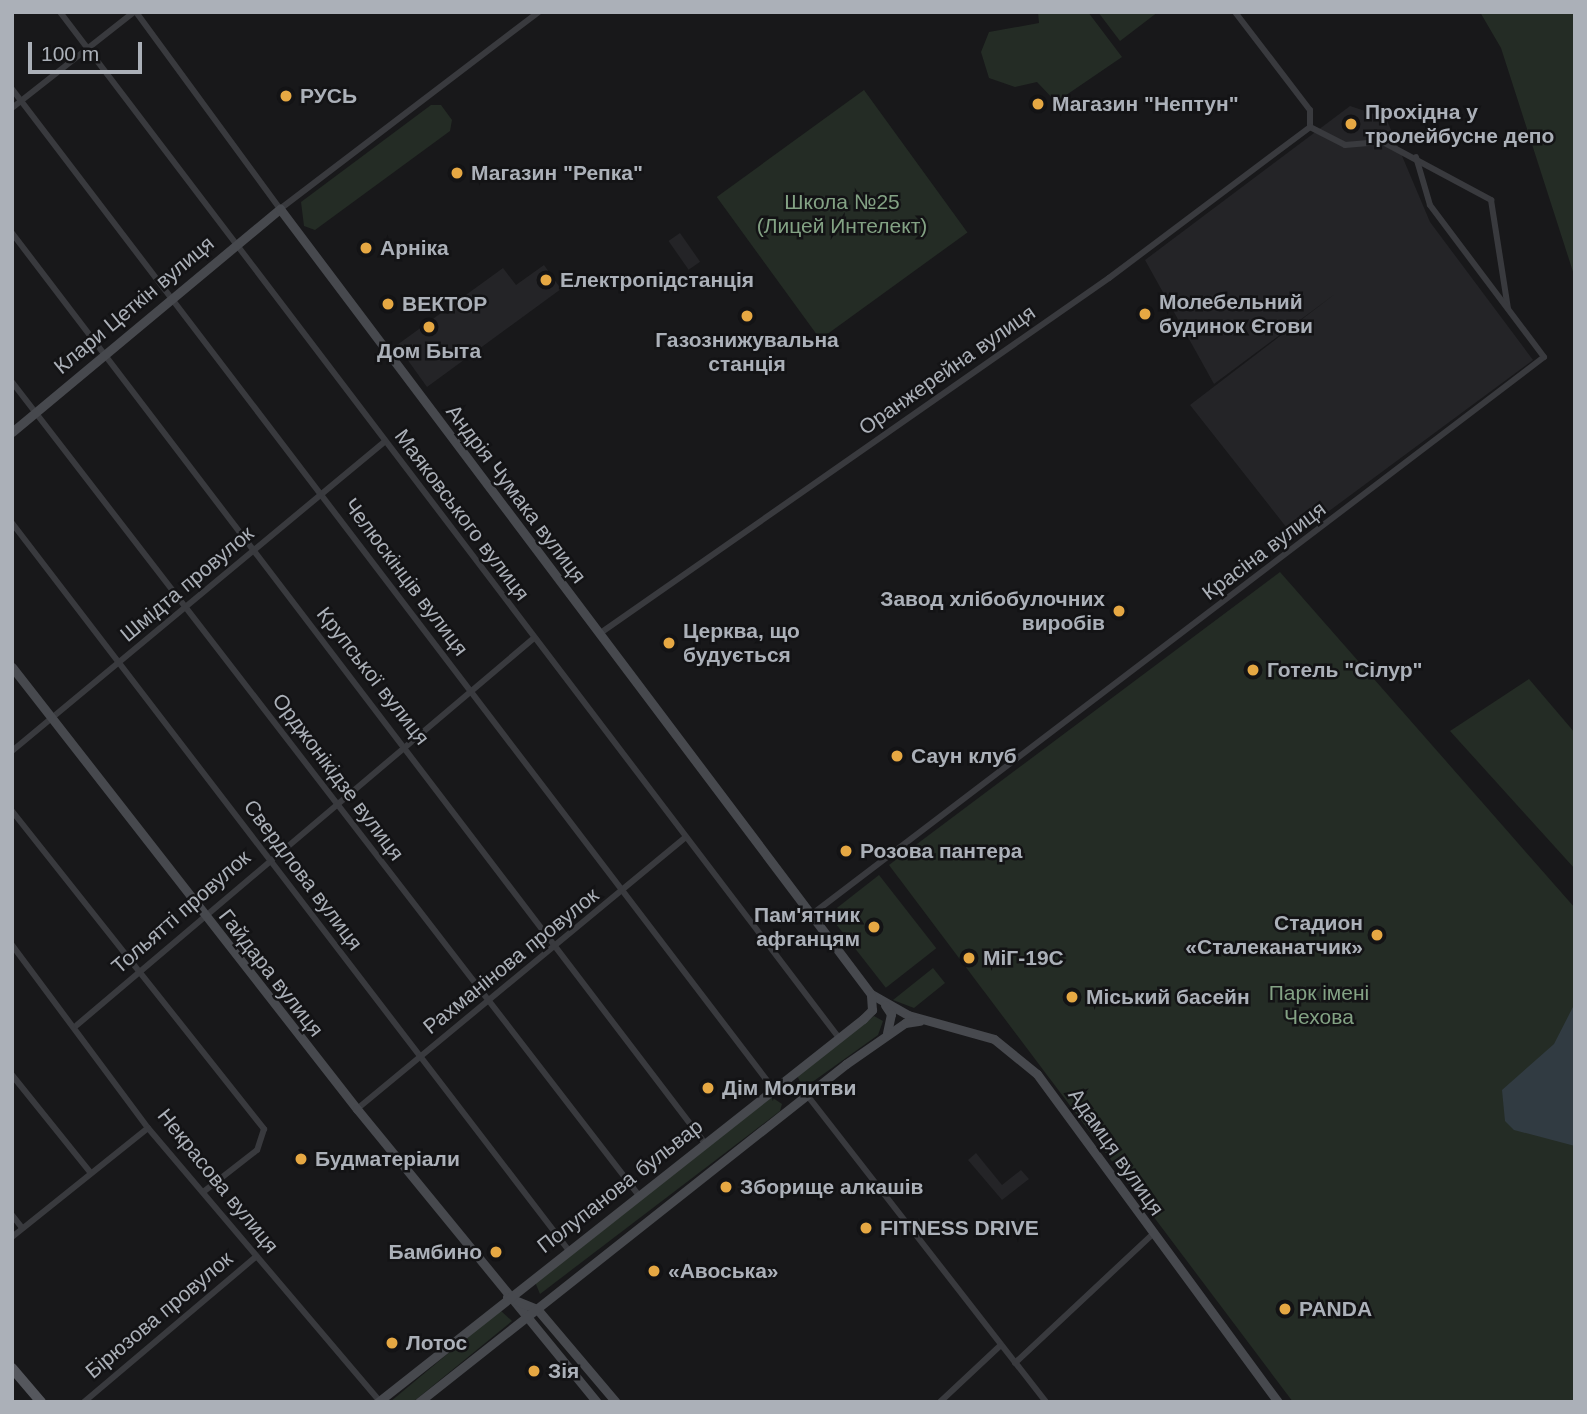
<!DOCTYPE html>
<html>
<head>
<meta charset="utf-8">
<style>
	body { margin:0 }
	#map { position:relative; width:1587px; height:1414px; overflow:hidden; background:#18181a; font-family:Arial,sans-serif }
	div>[style] { position:absolute }
	.built>* { inset:0; background:#242427; transform-origin:0 0 }
	.green>* { inset:0; background:#242c25; transform-origin:0 0 }
	.water>* { inset:0; background:#313b42 }
	.street>* { height:6px; margin:-3px; padding:0 3px; transform-origin:3px; border-radius:3px; background:#393a3e }
	.secondary>* { height:9px; margin:-4.5px; padding:0 4.5px; transform-origin:4.5px; border-radius:4.5px; background:#47494e }
	.primary>* { height:10px; margin:-5px; padding:0 5px; transform-origin:5px; border-radius:5px; background:#55575d }
	.dots>* { width:19px; height:19px; translate:-50% -50%; box-sizing:border-box; border:4px solid #131315; border-radius:50% }
	span { translate:-50% -50%; white-space:nowrap; text-align:center; line-height:1.15; -webkit-text-stroke:5px #131315; paint-order:stroke }
	.poi-label { font-size:21px; color:#abb0b8; font-weight:700 }
	.left { translate:0 -50%; text-align:left }
	.right { translate:-100% -50%; text-align:right }
	.park-label { font-size:21px; color:#83a284 }
	.street-label { font-size:21px; color:#abb0b8 }
	.frame { position:absolute; inset:0; border:14px solid #abb0b8; pointer-events:none }
	.scale { position:absolute; left:28px; top:42px; width:114px; height:32px; box-sizing:border-box; border:4px solid #abb0b8; border-top:0; padding-left:9px; font-size:21px; line-height:24px; white-space:nowrap; color:#abb0b8; -webkit-text-stroke:5px #131315; paint-order:stroke }
</style>
</head>
<body>
<div id="map">
	<div class="built">
		<div style="clip-path:polygon(1350px 106px,1386px 118px,1430px 222px,1533px 360px,1294px 537px,1190px 405px,1335px 294px,1214px 384px,1145px 260px)"></div>
		<div style="left:680px;top:233px;width:35px;height:14px;rotate:55deg"></div>
		<div style="clip-path:polygon(544px 265px,561px 289px,427px 387px,397px 345px,503px 268px,516px 285px)"></div>
		<div style="clip-path:polygon(976px 1153px,1002px 1185px,1021px 1170px,1029px 1179px,1002px 1200px,968px 1160px)"></div>
	</div>
	<div class="green">
		<div style="clip-path:polygon(1038px 12px,1088px 12px,1122px 57px,1056px 102px,1037px 82px,1015px 87px,989px 78px,981px 52px,989px 32px,1039px 23px)"></div>
		<div style="clip-path:polygon(1098px 12px,1158px 12px,1120px 41px)"></div>
		<div style="clip-path:polygon(1480px 12px,1575px 12px,1575px 278px,1501px 48px)"></div>
		<div style="left:864px;top:90px;width:176px;height:182px;rotate:54deg"></div>
		<div style="clip-path:polygon(431px 105px,441px 105px,452px 120px,450px 131px,315px 230px,304px 226px,301px 202px)"></div>
		<div style="clip-path:polygon(1280px 572px,1575px 908px,1575px 1402px,1293px 1402px,889px 865px)"></div>
		<div style="clip-path:polygon(1529px 679px,1575px 733px,1575px 869px,1450px 731px)"></div>
		<div style="left:879px;top:875px;width:93px;height:64px;rotate:52deg"></div>
		<div style="clip-path:polygon(933px 968px,945px 983px,914px 1008px,893px 1000px)"></div>
		<div style="clip-path:polygon(874px 1016px,883px 1021px,878px 1035px,804px 1088px,797px 1076px)"></div>
		<div style="clip-path:polygon(770px 1096px,782px 1104px,780px 1111px,540px 1294px,535px 1282px)"></div>
		<div style="clip-path:polygon(500px 1310px,512px 1321px,413px 1402px,390px 1402px)"></div>
	</div>
	<div class="water">
		<div style="clip-path:polygon(1575px 1003px,1575px 1146px,1514px 1130px,1505px 1121px,1502px 1090px,1554px 1044px)"></div>
	</div>
	<div class="street">
		<div style="left:60px;top:12px;width:1288px;rotate:52.79deg"></div>
		<div style="left:136px;top:12px;width:244px;rotate:53.8deg"></div>
		<div style="left:280px;top:209px;width:325px;rotate:-37.3deg"></div>
		<div style="left:1235px;top:12px;width:123px;rotate:52.6deg"></div>
		<div style="left:1310px;top:110px;width:17px;rotate:90deg"></div>
		<div style="left:12px;top:89px;width:1254px;rotate:52.71deg"></div>
		<div style="left:12px;top:108px;width:155px;rotate:-38.2deg"></div>
		<div style="left:1310px;top:127px;width:39px;rotate:27deg"></div>
		<div style="left:1345px;top:145px;width:38px;rotate:-5deg"></div>
		<div style="left:1383px;top:142px;width:123px;rotate:28.2deg"></div>
		<div style="left:1491px;top:200px;width:109px;rotate:81.1deg"></div>
		<div style="left:12px;top:233px;width:1142px;rotate:52.72deg"></div>
		<div style="left:12px;top:382px;width:1024px;rotate:52.38deg"></div>
		<div style="left:12px;top:523px;width:913px;rotate:52.57deg"></div>
		<div style="left:599px;top:634px;width:622px;rotate:-34.92deg"></div>
		<div style="left:1109px;top:278px;width:251px;rotate:-36.9deg"></div>
		<div style="left:12px;top:751px;width:484px;rotate:-39.7deg"></div>
		<div style="left:12px;top:811px;width:406px;rotate:51.6deg"></div>
		<div style="left:264px;top:1129px;width:22px;rotate:108deg"></div>
		<div style="left:257px;top:1150px;width:68px;rotate:142.1deg"></div>
		<div style="left:811px;top:915px;width:921px;rotate:-37.28deg"></div>
		<div style="left:1544px;top:357px;width:190px;rotate:-126.9deg"></div>
		<div style="left:1430px;top:205px;width:50px;rotate:-106.3deg"></div>
		<div style="left:12px;top:945px;width:228px;rotate:53.4deg"></div>
		<div style="left:148px;top:1128px;width:359px;rotate:49.7deg"></div>
		<div style="left:77px;top:1025px;width:599px;rotate:-40.26deg"></div>
		<div style="left:12px;top:1075px;width:124px;rotate:51.2deg"></div>
		<div style="left:807px;top:1095px;width:389px;rotate:52.1deg"></div>
		<div style="left:357px;top:1109px;width:425px;rotate:-39.6deg"></div>
		<div style="left:12px;top:1215px;width:16px;rotate:52deg"></div>
		<div style="left:12px;top:1237px;width:174px;rotate:-38.7deg"></div>
		<div style="left:1015px;top:1363px;width:189px;rotate:-43.1deg"></div>
		<div style="left:84px;top:1402px;width:226px;rotate:-40.2deg"></div>
		<div style="left:940px;top:1402px;width:83px;rotate:-43.1deg"></div>
	</div>
	<div class="secondary">
		<div style="left:12px;top:432px;width:349px;rotate:-39.8deg"></div>
		<div style="left:280px;top:209px;width:983px;rotate:53.03deg"></div>
		<div style="left:871px;top:994px;width:43px;rotate:29.6deg"></div>
		<div style="left:908px;top:1015px;width:89px;rotate:15.6deg"></div>
		<div style="left:994px;top:1039px;width:55px;rotate:39.1deg"></div>
		<div style="left:1037px;top:1074px;width:407px;rotate:53.7deg"></div>
		<div style="left:12px;top:667px;width:561px;rotate:52.03deg"></div>
		<div style="left:357px;top:1109px;width:379px;rotate:50.7deg"></div>
		<div style="left:885px;top:1005px;width:11px;rotate:56deg"></div>
		<div style="left:891px;top:1014px;width:19px;rotate:102deg"></div>
		<div style="left:507px;top:1297px;width:32px;rotate:22deg"></div>
		<div style="left:537px;top:1309px;width:122px;rotate:49.7deg"></div>
		<div style="left:378px;top:1402px;width:618px;rotate:-38.3deg"></div>
		<div style="left:863px;top:1019px;width:13px;rotate:-45deg"></div>
		<div style="left:872px;top:1010px;width:16px;rotate:-94deg"></div>
		<div style="left:419px;top:1402px;width:545px;rotate:-38.36deg"></div>
		<div style="left:846px;top:1064px;width:72px;rotate:-34.8deg"></div>
		<div style="left:905px;top:1023px;width:15px;rotate:-8deg"></div>
	</div>
	<div class="primary">
		<div style="left:12px;top:1368px;width:45px;rotate:49.5deg"></div>
	</div>
	<div class="dots">
		<div style="left:286px;top:96px;background:#e6a843"></div>
		<div style="left:1038px;top:104px;background:#e6a843"></div>
		<div style="left:1351px;top:124px;background:#e6a843"></div>
		<div style="left:457px;top:173px;background:#e6a843"></div>
		<div style="left:366px;top:248px;background:#e6a843"></div>
		<div style="left:546px;top:280px;background:#e6a843"></div>
		<div style="left:388px;top:304px;background:#e6a843"></div>
		<div style="left:1145px;top:314px;background:#e6a843"></div>
		<div style="left:747px;top:316px;background:#e6a843"></div>
		<div style="left:429px;top:327px;background:#e6a843"></div>
		<div style="left:1119px;top:611px;background:#e6a843"></div>
		<div style="left:669px;top:643px;background:#e6a843"></div>
		<div style="left:1253px;top:670px;background:#e6a843"></div>
		<div style="left:897px;top:756px;background:#e6a843"></div>
		<div style="left:846px;top:851px;background:#e6a843"></div>
		<div style="left:874px;top:927px;background:#e6a843"></div>
		<div style="left:1377px;top:935px;background:#e6a843"></div>
		<div style="left:969px;top:958px;background:#e6a843"></div>
		<div style="left:1072px;top:997px;background:#e6a843"></div>
		<div style="left:708px;top:1088px;background:#e6a843"></div>
		<div style="left:301px;top:1159px;background:#e6a843"></div>
		<div style="left:726px;top:1187px;background:#e6a843"></div>
		<div style="left:866px;top:1228px;background:#e6a843"></div>
		<div style="left:496px;top:1252px;background:#e6a843"></div>
		<div style="left:654px;top:1271px;background:#e6a843"></div>
		<div style="left:1285px;top:1309px;background:#e6a843"></div>
		<div style="left:392px;top:1343px;background:#e6a843"></div>
		<div style="left:534px;top:1371px;background:#e6a843"></div>
	</div>
	<div class="poi-label">
		<span class="left" style="left:300px;top:96px">РУСЬ</span>
		<span class="left" style="left:1052px;top:104px">Магазин "Нептун"</span>
		<span class="left" style="left:1365px;top:124px">Прохідна у<br>тролейбусне депо</span>
		<span class="left" style="left:471px;top:173px">Магазин "Репка"</span>
		<span class="left" style="left:380px;top:248px">Арніка</span>
		<span class="left" style="left:560px;top:280px">Електропідстанція</span>
		<span class="left" style="left:1159px;top:314px">Молебельний<br>будинок Єгови</span>
		<span class="left" style="left:402px;top:304px">ВЕКТОР</span>
		<span style="left:747px;top:352px">Газознижувальна<br>станція</span>
		<span style="left:429px;top:351px">Дом Быта</span>
		<span class="right" style="left:1105px;top:611px">Завод хлібобулочних<br>виробів</span>
		<span class="left" style="left:683px;top:643px">Церква, що<br>будується</span>
		<span class="left" style="left:1267px;top:670px">Готель "Сілур"</span>
		<span class="left" style="left:911px;top:756px">Саун клуб</span>
		<span class="left" style="left:860px;top:851px">Розова пантера</span>
		<span class="right" style="left:860px;top:927px">Пам'ятник<br>афганцям</span>
		<span class="right" style="left:1363px;top:935px">Стадион<br>«Сталеканатчик»</span>
		<span class="left" style="left:983px;top:958px">МіГ-19С</span>
		<span class="left" style="left:1086px;top:997px">Міський басейн</span>
		<span class="left" style="left:722px;top:1088px">Дім Молитви</span>
		<span class="left" style="left:315px;top:1159px">Будматеріали</span>
		<span class="left" style="left:740px;top:1187px">Зборище алкашів</span>
		<span class="left" style="left:880px;top:1228px">FITNESS DRIVE</span>
		<span class="right" style="left:482px;top:1252px">Бамбино</span>
		<span class="left" style="left:668px;top:1271px">«Авоська»</span>
		<span class="left" style="left:1299px;top:1309px">PANDA</span>
		<span class="left" style="left:406px;top:1343px">Лотос</span>
		<span class="left" style="left:548px;top:1371px">Зія</span>
	</div>
	<div class="park-label">
		<span style="left:842px;top:214px">Школа №25<br>(Лицей Интелект)</span>
		<span style="left:1319px;top:1005px">Парк імені<br>Чехова</span>
	</div>
	<div class="street-label">
		<span style="left:134px;top:305px;rotate:-40deg">Клари Цеткін вулиця</span>
		<span style="left:947px;top:370px;rotate:-35deg">Оранжерейна вулиця</span>
		<span style="left:516px;top:494px;rotate:53deg">Андрія Чумака вулиця</span>
		<span style="left:462px;top:515px;rotate:53deg">Маяковського вулиця</span>
		<span style="left:1264px;top:551px;rotate:-37deg">Красіна вулиця</span>
		<span style="left:406px;top:577px;rotate:53deg">Челюскінців вулиця</span>
		<span style="left:187px;top:584px;rotate:-40deg">Шмідта провулок</span>
		<span style="left:373px;top:676px;rotate:52deg">Крупської вулиця</span>
		<span style="left:338px;top:777px;rotate:53deg">Орджонікідзе вулиця</span>
		<span style="left:303px;top:875px;rotate:53deg">Свердлова вулиця</span>
		<span style="left:181px;top:912px;rotate:-41deg">Тольятті провулок</span>
		<span style="left:511px;top:961px;rotate:-39deg">Рахманінова провулок</span>
		<span style="left:271px;top:973px;rotate:52deg">Гайдара вулиця</span>
		<span style="left:1116px;top:1152px;rotate:55deg">Адамця вулиця</span>
		<span style="left:218px;top:1181px;rotate:51deg">Некрасова вулиця</span>
		<span style="left:620px;top:1186px;rotate:-38deg">Полупанова бульвар</span>
		<span style="left:159px;top:1315px;rotate:-40deg">Бірюзова провулок</span>
	</div>
	<div class="frame"></div>
	<div class="scale">100 m</div>
</div>
</body>
</html>
